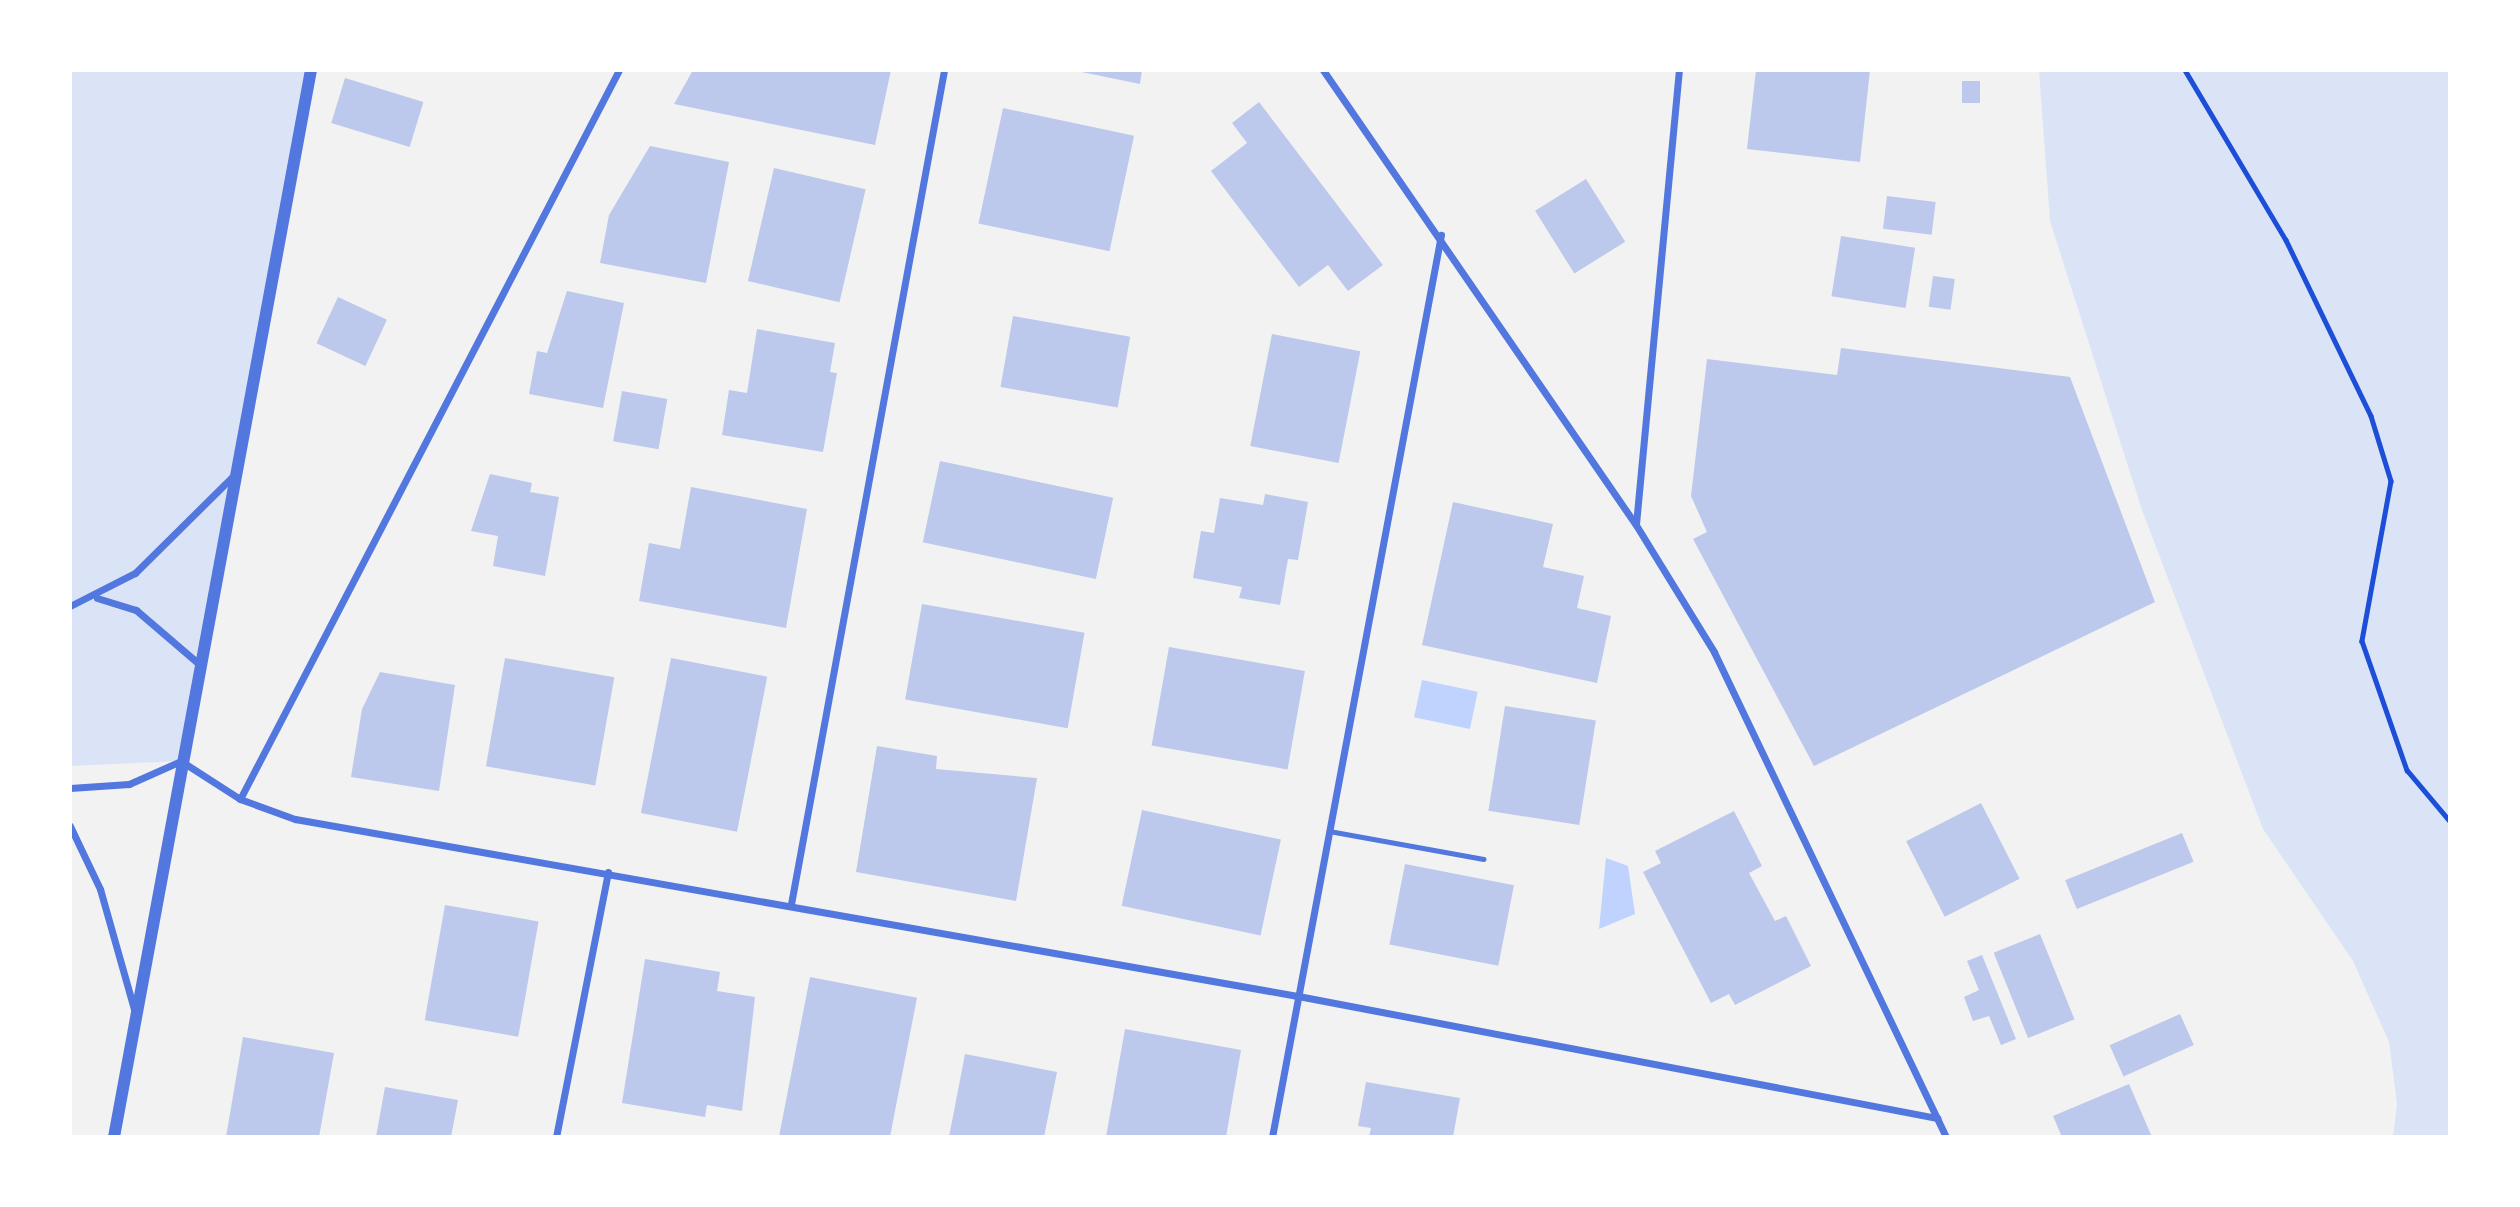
<!DOCTYPE html>
<html>
<head>
<meta charset="utf-8">
<style>
	body { margin:0 }
	#map { position:relative; width:2520px; height:1207px; overflow:hidden; background:#f2f2f2; font-family:Mulish,sans-serif }
	div>[style] { position:absolute }
	.green>* { inset:0; background:#dbe4f7 }
	.water>* { inset:0; background:#bfd3fe; transform-origin:0 0 }
	.building>* { inset:0; background:#bdc9ec; transform-origin:0 0 }
	.path>* { height:4.5px; margin:-2.25px; padding:0 2.25px; transform-origin:2.25px; border-radius:2.25px; background:#1d4ed8 }
	.service>* { height:5px; margin:-2.5px; padding:0 2.5px; transform-origin:2.5px; border-radius:2.5px; background:#5277de }
	.minor>* { height:7px; margin:-3.5px; padding:0 3.5px; transform-origin:3.5px; border-radius:3.5px; background:#5277de }
	.tertiary>* { height:12px; margin:-6px; padding:0 6px; transform-origin:6px; border-radius:6px; background:#5277de }
	span { translate:-50% -50%; white-space:nowrap; text-align:center; line-height:1.15; -webkit-text-stroke:5px #fff; paint-order:stroke }
	.frame { position:absolute; inset:0; border:72px solid #fff; pointer-events:none }
</style>
</head>
<body>
<div id="map">
	<div class="green">
		<div style="clip-path:polygon(70px 70px,311px 70px,181px 761px,70px 766px)"></div>
		<div style="clip-path:polygon(2039px 70px,2450px 70px,2450px 1137px,2393px 1137px,2397px 1104px,2389px 1042px,2353px 961px,2263px 829px,2142px 510px,2050px 221px)"></div>
	</div>
	<div class="water">
		<div style="left:1422px;top:680px;width:57px;height:38px;rotate:12deg"></div>
		<div style="clip-path:polygon(1606px 858px,1628px 866px,1635px 914px,1599px 929px)"></div>
	</div>
	<div class="building">
		<div style="clip-path:polygon(693px 70px,891px 70px,875px 145px,674px 104px)"></div>
		<div style="clip-path:polygon(1072px 70px,1142px 70px,1140px 84px)"></div>
		<div style="clip-path:polygon(1756px 70px,1870px 70px,1860px 162px,1747px 149px)"></div>
		<div style="left:345px;top:78px;width:82px;height:47px;rotate:17deg"></div>
		<div style="left:1962px;top:81px;width:18px;height:22px"></div>
		<div style="clip-path:polygon(1259px 102px,1383px 265px,1348px 291px,1328px 265px,1299px 287px,1211px 171px,1247px 143px,1232px 123px)"></div>
		<div style="left:1003px;top:108px;width:134px;height:118px;rotate:12deg"></div>
		<div style="clip-path:polygon(650px 146px,729px 162px,706px 283px,600px 263px,609px 215px)"></div>
		<div style="left:774px;top:168px;width:94px;height:116px;rotate:13deg"></div>
		<div style="left:1586px;top:179px;width:74px;height:60px;rotate:58deg"></div>
		<div style="left:1887px;top:196px;width:49px;height:33px;rotate:7deg"></div>
		<div style="left:1841px;top:236px;width:75px;height:61px;rotate:9deg"></div>
		<div style="left:1933px;top:276px;width:22px;height:31px;rotate:8deg"></div>
		<div style="clip-path:polygon(567px 291px,624px 303px,603px 408px,529px 394px,537px 351px,547px 353px)"></div>
		<div style="left:338px;top:297px;width:54px;height:51px;rotate:25deg"></div>
		<div style="left:1013px;top:316px;width:119px;height:72px;rotate:10deg"></div>
		<div style="clip-path:polygon(757px 329px,835px 343px,830px 372px,837px 373px,823px 452px,722px 435px,729px 390px,747px 393px)"></div>
		<div style="left:1272px;top:334px;width:90px;height:114px;rotate:11deg"></div>
		<div style="clip-path:polygon(1841px 348px,2070px 377px,2155px 602px,1814px 766px,1693px 539px,1707px 532px,1691px 496px,1707px 359px,1837px 375px)"></div>
		<div style="left:622px;top:391px;width:46px;height:51px;rotate:10deg"></div>
		<div style="left:940px;top:461px;width:177px;height:83px;rotate:12deg"></div>
		<div style="clip-path:polygon(490px 474px,532px 483px,530px 492px,559px 497px,545px 576px,493px 566px,498px 536px,471px 531px)"></div>
		<div style="clip-path:polygon(691px 487px,807px 509px,786px 628px,639px 601px,649px 543px,680px 549px)"></div>
		<div style="clip-path:polygon(1265px 494px,1308px 502px,1298px 560px,1288px 559px,1280px 605px,1239px 598px,1242px 587px,1193px 578px,1201px 531px,1214px 533px,1220px 498px,1263px 505px)"></div>
		<div style="clip-path:polygon(1453px 502px,1553px 524px,1543px 567px,1584px 576px,1577px 608px,1611px 616px,1597px 683px,1422px 645px)"></div>
		<div style="left:922px;top:604px;width:165px;height:97px;rotate:10deg"></div>
		<div style="left:1169px;top:647px;width:138px;height:100px;rotate:10deg"></div>
		<div style="left:505px;top:658px;width:111px;height:110px;rotate:10deg"></div>
		<div style="left:671px;top:658px;width:98px;height:158px;rotate:11deg"></div>
		<div style="clip-path:polygon(380px 672px,455px 685px,439px 791px,351px 777px,362px 709px)"></div>
		<div style="left:1505px;top:706px;width:92px;height:106px;rotate:9deg"></div>
		<div style="clip-path:polygon(877px 746px,937px 756px,936px 769px,1037px 778px,1016px 901px,856px 872px)"></div>
		<div style="left:1981px;top:803px;width:85px;height:84px;rotate:63deg"></div>
		<div style="left:1142px;top:810px;width:142px;height:98px;rotate:12deg"></div>
		<div style="clip-path:polygon(1734px 811px,1762px 866px,1749px 873px,1775px 921px,1786px 916px,1811px 966px,1735px 1005px,1729px 994px,1711px 1003px,1643px 872px,1661px 863px,1655px 851px)"></div>
		<div style="left:2182px;top:833px;width:31px;height:126px;rotate:68deg"></div>
		<div style="left:1405px;top:864px;width:111px;height:82px;rotate:11deg"></div>
		<div style="left:445px;top:905px;width:95px;height:117px;rotate:10deg"></div>
		<div style="left:2040px;top:934px;width:92px;height:50px;rotate:68deg"></div>
		<div style="clip-path:polygon(1982px 955px,2016px 1039px,2001px 1045px,1989px 1016px,1973px 1021px,1964px 997px,1979px 990px,1967px 961px)"></div>
		<div style="clip-path:polygon(645px 959px,720px 972px,717px 991px,755px 997px,742px 1111px,707px 1105px,705px 1117px,622px 1103px)"></div>
		<div style="left:810px;top:977px;width:109px;height:163px;rotate:11deg"></div>
		<div style="left:2180px;top:1014px;width:34px;height:77px;rotate:66deg"></div>
		<div style="clip-path:polygon(1125px 1029px,1241px 1050px,1226px 1137px,1106px 1137px)"></div>
		<div style="clip-path:polygon(243px 1037px,334px 1053px,319px 1137px,226px 1137px)"></div>
		<div style="clip-path:polygon(965px 1054px,1057px 1072px,1044px 1137px,949px 1137px)"></div>
		<div style="clip-path:polygon(1366px 1082px,1460px 1098px,1453px 1137px,1369px 1137px,1371px 1128px,1358px 1126px)"></div>
		<div style="clip-path:polygon(2129px 1084px,2152px 1137px,2062px 1137px,2053px 1116px)"></div>
		<div style="clip-path:polygon(385px 1087px,458px 1100px,451px 1137px,376px 1137px)"></div>
	</div>
	<div class="path">
		<div style="left:2185px;top:70px;width:198px;rotate:59.3deg"></div>
		<div style="left:2286px;top:240px;width:195px;rotate:64.2deg"></div>
		<div style="left:2371px;top:416px;width:68px;rotate:72.9deg"></div>
		<div style="left:2391px;top:481px;width:163px;rotate:100.3deg"></div>
		<div style="left:2362px;top:641px;width:137px;rotate:70.8deg"></div>
		<div style="left:2407px;top:770px;width:67px;rotate:49.9deg"></div>
	</div>
	<div class="service">
		<div style="left:1329px;top:831px;width:157px;rotate:10.3deg"></div>
	</div>
	<div class="minor">
		<div style="left:1323px;top:70px;width:552px;rotate:55.48deg"></div>
		<div style="left:1636px;top:525px;width:149px;rotate:58.4deg"></div>
		<div style="left:1714px;top:652px;width:538px;rotate:64.44deg"></div>
		<div style="left:1636px;top:524px;width:456px;rotate:-84.6deg"></div>
		<div style="left:97px;top:598px;width:41px;rotate:17.1deg"></div>
		<div style="left:136px;top:610px;width:83px;rotate:40.6deg"></div>
		<div style="left:70px;top:606px;width:73px;rotate:-26.9deg"></div>
		<div style="left:135px;top:573px;width:139px;rotate:-44.7deg"></div>
		<div style="left:70px;top:788px;width:59px;rotate:-3.9deg"></div>
		<div style="left:129px;top:784px;width:57px;rotate:-23.9deg"></div>
		<div style="left:181px;top:761px;width:70px;rotate:32.8deg"></div>
		<div style="left:240px;top:799px;width:59px;rotate:20deg"></div>
		<div style="left:295px;top:819px;width:1018px;rotate:10.01deg"></div>
		<div style="left:1298px;top:996px;width:651px;rotate:10.81deg"></div>
		<div style="left:240px;top:799px;width:822px;rotate:-62.53deg"></div>
		<div style="left:70px;top:826px;width:70px;rotate:64.5deg"></div>
		<div style="left:100px;top:889px;width:125px;rotate:74.2deg"></div>
		<div style="left:791px;top:904px;width:848px;rotate:-79.6deg"></div>
		<div style="left:556px;top:1137px;width:270px;rotate:-78.9deg"></div>
		<div style="left:1272px;top:1137px;width:918px;rotate:-79.39deg"></div>
	</div>
	<div class="tertiary">
		<div style="left:114px;top:1137px;width:1085px;rotate:-79.54deg"></div>
	</div>
	<div class="frame"></div>
</div>
</body>
</html>
